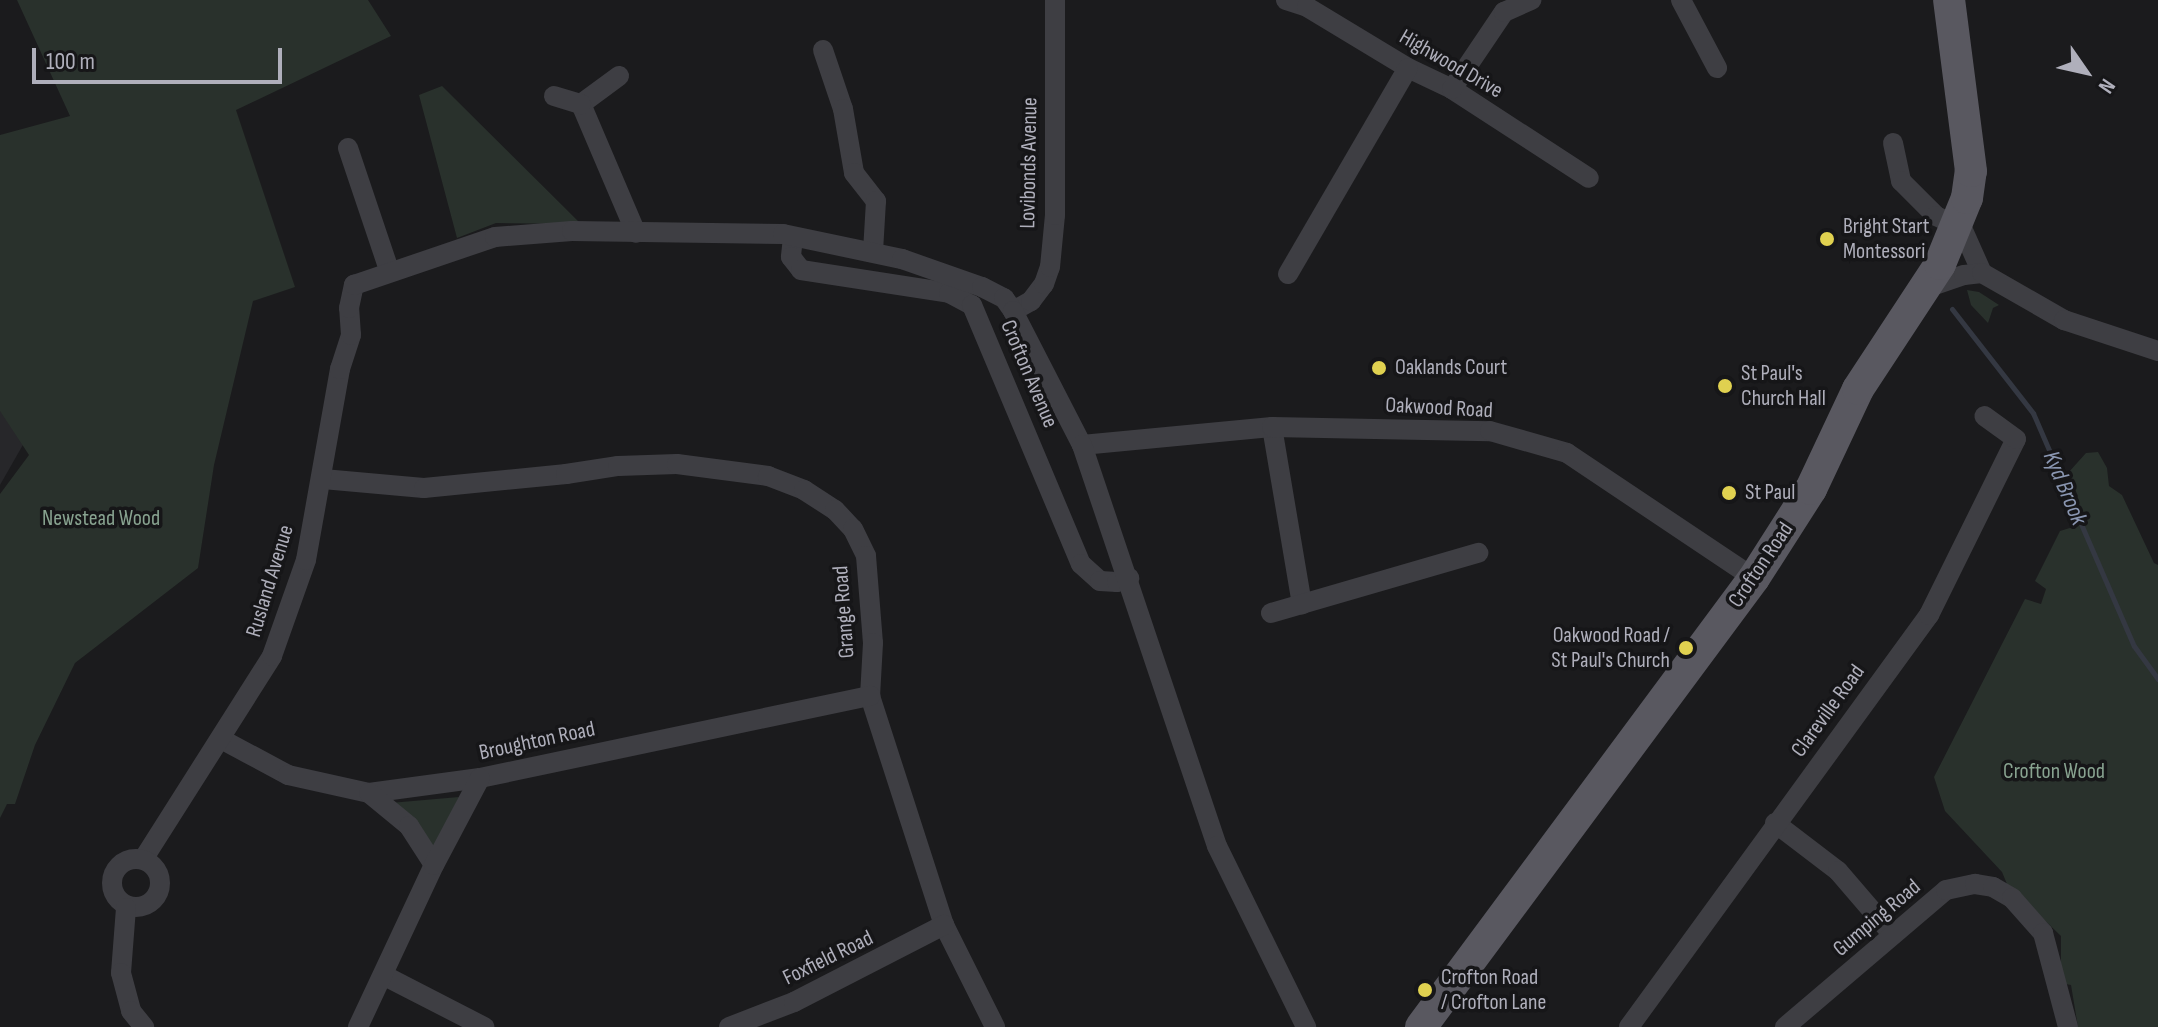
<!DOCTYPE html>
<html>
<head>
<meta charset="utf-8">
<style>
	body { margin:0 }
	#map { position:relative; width:2158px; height:1027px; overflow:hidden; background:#1b1b1d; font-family:"Sofia Sans Condensed",sans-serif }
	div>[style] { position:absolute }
	.built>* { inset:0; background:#27272a }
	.green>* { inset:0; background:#29312c }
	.stream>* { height:5px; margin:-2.5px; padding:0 2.5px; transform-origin:2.5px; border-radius:2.5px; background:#343842 }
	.minor>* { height:20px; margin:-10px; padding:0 10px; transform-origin:10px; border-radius:10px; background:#3e3e43 }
	.minor>.ring { margin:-10px; padding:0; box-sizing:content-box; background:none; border:20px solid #3e3e43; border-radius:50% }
	.primary>* { height:32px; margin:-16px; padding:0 16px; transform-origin:16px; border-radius:16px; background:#595860 }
	.dots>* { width:22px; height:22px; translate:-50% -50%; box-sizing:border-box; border:4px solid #161618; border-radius:50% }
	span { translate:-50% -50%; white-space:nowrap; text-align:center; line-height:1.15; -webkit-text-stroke:7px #161618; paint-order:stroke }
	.street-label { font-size:22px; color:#afafbb }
	.poi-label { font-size:22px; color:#afafbb }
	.left { translate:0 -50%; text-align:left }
	.right { translate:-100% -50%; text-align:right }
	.park-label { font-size:22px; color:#88a390 }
	.water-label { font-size:24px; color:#8a96b1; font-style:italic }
	.north { position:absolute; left:2046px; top:32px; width:80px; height:80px; -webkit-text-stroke:6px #161618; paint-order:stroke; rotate:124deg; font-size:22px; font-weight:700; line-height:32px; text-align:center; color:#afafbb }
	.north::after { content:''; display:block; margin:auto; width:28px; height:36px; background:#afafbb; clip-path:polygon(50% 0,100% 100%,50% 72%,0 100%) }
	.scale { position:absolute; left:32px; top:48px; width:250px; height:36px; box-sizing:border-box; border:4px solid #afafbb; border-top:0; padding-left:10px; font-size:24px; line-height:28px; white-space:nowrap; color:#afafbb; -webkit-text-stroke:6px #161618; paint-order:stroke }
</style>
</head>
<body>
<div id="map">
	<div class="built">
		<div style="clip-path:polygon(0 410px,24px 443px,0 485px)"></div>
	</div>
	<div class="green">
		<div style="clip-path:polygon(17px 0,368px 0,391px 36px,236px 110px,295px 287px,253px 301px,214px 465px,198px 568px,75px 663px,35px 745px,15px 804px,7px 804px,0 818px,0 494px,29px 455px,0 411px,0 135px,70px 116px)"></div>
		<div style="clip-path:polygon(442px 86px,581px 224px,496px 223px,457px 238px,419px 95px)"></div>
		<div style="clip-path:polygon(1967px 290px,1979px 292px,1999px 305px,1993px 308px,1988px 323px,1971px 305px)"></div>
		<div style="clip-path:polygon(2098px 452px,2107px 468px,2109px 486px,2122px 495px,2154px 563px,2158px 565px,2158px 1027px,2078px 1027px,2071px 985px,2065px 984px,2061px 967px,2061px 936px,2007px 884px,2002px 872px,1945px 811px,1934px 777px,2025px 599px,2041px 604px,2046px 589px,2035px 581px,2060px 531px,2073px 527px,2072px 508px,2078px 496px,2068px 473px,2086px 453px)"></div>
		<div style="clip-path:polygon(459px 797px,434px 848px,390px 803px)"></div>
	</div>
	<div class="stream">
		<div style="left:1952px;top:309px;width:132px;rotate:52.1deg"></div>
		<div style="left:2033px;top:413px;width:254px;rotate:66.6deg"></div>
		<div style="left:2134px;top:646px;width:41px;rotate:54deg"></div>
	</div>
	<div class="minor">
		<div style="left:1286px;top:0;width:22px;rotate:18deg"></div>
		<div style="left:1307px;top:7px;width:118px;rotate:31.1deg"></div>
		<div style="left:1408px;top:68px;width:49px;rotate:25.5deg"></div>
		<div style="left:1452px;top:89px;width:163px;rotate:33deg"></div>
		<div style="left:1681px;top:0;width:77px;rotate:62.1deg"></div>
		<div style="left:823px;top:50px;width:62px;rotate:71.3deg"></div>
		<div style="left:843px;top:109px;width:65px;rotate:80.2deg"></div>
		<div style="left:854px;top:173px;width:36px;rotate:52deg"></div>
		<div style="left:876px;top:201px;width:51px;rotate:93.4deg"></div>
		<div style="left:619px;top:76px;width:47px;rotate:143.6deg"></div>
		<div style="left:581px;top:104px;width:140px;rotate:66.9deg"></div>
		<div style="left:1452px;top:89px;width:93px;rotate:-56deg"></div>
		<div style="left:1504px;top:12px;width:30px;rotate:-24deg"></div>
		<div style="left:554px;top:96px;width:28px;rotate:17deg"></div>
		<div style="left:1893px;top:143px;width:39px;rotate:78deg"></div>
		<div style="left:1901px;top:181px;width:49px;rotate:45deg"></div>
		<div style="left:1936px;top:216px;width:29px;rotate:25deg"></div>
		<div style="left:1962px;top:228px;width:49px;rotate:66deg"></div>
		<div style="left:348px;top:148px;width:129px;rotate:71.4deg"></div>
		<div style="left:793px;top:237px;width:20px;rotate:96deg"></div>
		<div style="left:791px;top:257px;width:16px;rotate:52deg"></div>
		<div style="left:801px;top:270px;width:150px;rotate:8.8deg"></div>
		<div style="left:949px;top:293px;width:26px;rotate:28deg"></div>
		<div style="left:972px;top:305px;width:281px;rotate:67.2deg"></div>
		<div style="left:1081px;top:564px;width:25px;rotate:42deg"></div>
		<div style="left:1100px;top:581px;width:17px;rotate:3deg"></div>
		<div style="left:1117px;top:582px;width:13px;rotate:-18deg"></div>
		<div style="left:1288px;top:274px;width:238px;rotate:-59.8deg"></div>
		<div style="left:1923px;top:289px;width:43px;rotate:-18.9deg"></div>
		<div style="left:1964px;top:275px;width:18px;rotate:-6deg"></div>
		<div style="left:1982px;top:273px;width:95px;rotate:29.8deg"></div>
		<div style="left:2064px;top:320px;width:99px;rotate:18.3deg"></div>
		<div style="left:1013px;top:311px;width:21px;rotate:-29deg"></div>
		<div style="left:1031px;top:301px;width:21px;rotate:-53deg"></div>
		<div style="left:1044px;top:284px;width:18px;rotate:-71deg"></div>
		<div style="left:1050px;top:267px;width:52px;rotate:-84.5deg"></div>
		<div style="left:1055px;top:215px;width:215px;rotate:-90deg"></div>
		<div style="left:1272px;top:427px;width:180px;rotate:80.4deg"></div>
		<div style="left:1082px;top:445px;width:191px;rotate:-5.4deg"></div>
		<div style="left:1272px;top:427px;width:218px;rotate:1.1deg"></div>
		<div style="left:1490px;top:431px;width:80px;rotate:15.9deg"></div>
		<div style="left:1567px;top:453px;width:225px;rotate:33.8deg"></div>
		<div style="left:323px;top:479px;width:101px;rotate:5.1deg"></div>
		<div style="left:424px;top:488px;width:143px;rotate:-5.6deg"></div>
		<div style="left:566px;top:474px;width:53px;rotate:-8.7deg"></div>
		<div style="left:618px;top:466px;width:59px;rotate:-1.9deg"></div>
		<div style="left:677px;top:464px;width:92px;rotate:7.5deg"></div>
		<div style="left:768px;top:476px;width:39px;rotate:21deg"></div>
		<div style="left:804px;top:490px;width:37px;rotate:33deg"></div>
		<div style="left:835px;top:510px;width:26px;rotate:47deg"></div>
		<div style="left:853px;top:529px;width:30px;rotate:64deg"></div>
		<div style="left:866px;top:556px;width:87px;rotate:85.4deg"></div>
		<div style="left:873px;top:643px;width:53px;rotate:93.2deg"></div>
		<div style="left:870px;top:696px;width:241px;rotate:72.1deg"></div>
		<div style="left:944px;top:925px;width:114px;rotate:63.4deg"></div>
		<div style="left:1271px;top:613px;width:216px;rotate:-16.2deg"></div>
		<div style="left:221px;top:739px;width:76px;rotate:28.2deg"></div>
		<div style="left:288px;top:775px;width:83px;rotate:12.5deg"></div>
		<div style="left:369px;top:793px;width:112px;rotate:-7.7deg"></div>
		<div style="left:480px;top:778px;width:399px;rotate:-11.9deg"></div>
		<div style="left:369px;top:793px;width:52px;rotate:39.5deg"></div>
		<div style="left:409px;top:826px;width:46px;rotate:57.3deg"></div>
		<div style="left:1775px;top:823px;width:79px;rotate:37.3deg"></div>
		<div style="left:1838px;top:871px;width:84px;rotate:49.3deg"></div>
		<div style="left:144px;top:858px;width:239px;rotate:-57.6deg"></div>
		<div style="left:272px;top:656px;width:102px;rotate:-70.5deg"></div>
		<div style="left:306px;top:560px;width:194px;rotate:-79.9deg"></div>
		<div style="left:340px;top:369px;width:36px;rotate:-72deg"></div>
		<div style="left:351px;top:335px;width:27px;rotate:-94deg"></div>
		<div style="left:349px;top:308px;width:24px;rotate:-78deg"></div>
		<div style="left:354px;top:285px;width:149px;rotate:-18.8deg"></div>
		<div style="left:495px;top:237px;width:77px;rotate:-4.5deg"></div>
		<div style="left:572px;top:231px;width:211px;rotate:0.8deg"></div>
		<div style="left:783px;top:234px;width:122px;rotate:11.9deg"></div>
		<div style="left:902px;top:259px;width:85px;rotate:19.3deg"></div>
		<div style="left:982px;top:287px;width:25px;rotate:27deg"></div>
		<div style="left:1004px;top:298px;width:16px;rotate:55deg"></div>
		<div style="left:1013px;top:311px;width:151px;rotate:62.8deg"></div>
		<div style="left:1082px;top:445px;width:423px;rotate:71.4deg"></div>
		<div style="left:1217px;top:846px;width:202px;rotate:63.8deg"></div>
		<div class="ring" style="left:112px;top:859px;width:28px;height:28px"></div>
		<div style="left:126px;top:908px;width:65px;rotate:94.4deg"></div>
		<div style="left:121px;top:973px;width:39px;rotate:75deg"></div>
		<div style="left:131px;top:1011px;width:21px;rotate:51deg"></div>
		<div style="left:383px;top:975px;width:114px;rotate:27.2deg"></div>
		<div style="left:358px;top:1027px;width:179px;rotate:-64.9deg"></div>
		<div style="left:434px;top:865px;width:98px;rotate:-62.1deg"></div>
		<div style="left:729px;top:1027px;width:70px;rotate:-21deg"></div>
		<div style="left:794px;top:1002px;width:169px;rotate:-27.2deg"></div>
		<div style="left:1629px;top:1027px;width:510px;rotate:-53.94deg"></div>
		<div style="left:1929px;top:615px;width:196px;rotate:-63.7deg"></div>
		<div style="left:2016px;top:439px;width:39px;rotate:-144deg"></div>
		<div style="left:1785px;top:1027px;width:211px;rotate:-40.4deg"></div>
		<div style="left:1946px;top:890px;width:30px;rotate:-12deg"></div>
		<div style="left:1975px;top:884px;width:18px;rotate:9deg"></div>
		<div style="left:1993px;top:887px;width:22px;rotate:30deg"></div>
		<div style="left:2012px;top:898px;width:47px;rotate:48.5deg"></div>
		<div style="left:2043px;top:933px;width:97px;rotate:75.1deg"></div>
	</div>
	<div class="primary">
		<div style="left:1421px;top:1027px;width:559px;rotate:-53.44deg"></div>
		<div style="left:1754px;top:578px;width:106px;rotate:-57.4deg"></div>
		<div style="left:1811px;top:489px;width:110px;rotate:-64.8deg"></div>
		<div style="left:1858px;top:389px;width:149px;rotate:-56.7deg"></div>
		<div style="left:1940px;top:264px;width:71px;rotate:-67.8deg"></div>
		<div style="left:1967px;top:198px;width:27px;rotate:-82deg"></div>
		<div style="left:1971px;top:171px;width:172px;rotate:-97.3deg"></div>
	</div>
	<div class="dots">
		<div style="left:1827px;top:239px;background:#e0d150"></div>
		<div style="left:1379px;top:368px;background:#e0d150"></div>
		<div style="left:1725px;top:386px;background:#e0d150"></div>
		<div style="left:1729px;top:493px;background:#e0d150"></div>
		<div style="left:1686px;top:648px;background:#e0d150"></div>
		<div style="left:1425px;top:990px;background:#e0d150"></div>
	</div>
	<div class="street-label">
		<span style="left:1451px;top:64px;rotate:30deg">Highwood Drive</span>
		<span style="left:1029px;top:163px;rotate:-89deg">Lovibonds Avenue</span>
		<span style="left:1029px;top:374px;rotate:67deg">Crofton Avenue</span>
		<span style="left:1439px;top:408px;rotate:3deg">Oakwood Road</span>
		<span style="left:1761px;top:565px;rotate:-56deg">Crofton Road</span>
		<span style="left:270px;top:581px;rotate:-73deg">Rusland Avenue</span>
		<span style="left:844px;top:612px;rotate:-94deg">Grange Road</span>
		<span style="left:1828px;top:711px;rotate:-54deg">Clareville Road</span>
		<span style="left:537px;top:741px;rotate:-12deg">Broughton Road</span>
		<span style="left:1877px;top:918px;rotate:-40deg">Gumping Road</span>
		<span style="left:828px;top:958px;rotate:-26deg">Foxfield Road</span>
	</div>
	<div class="poi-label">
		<span class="left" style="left:1843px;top:239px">Bright Start<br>Montessori</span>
		<span class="left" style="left:1395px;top:368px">Oaklands Court</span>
		<span class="left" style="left:1741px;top:386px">St Paul's<br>Church Hall</span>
		<span class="left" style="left:1745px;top:493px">St Paul</span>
		<span class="right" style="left:1670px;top:648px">Oakwood Road /<br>St Paul's Church</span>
		<span class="left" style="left:1441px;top:990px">Crofton Road<br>/ Crofton Lane</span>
	</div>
	<div class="park-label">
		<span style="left:101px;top:519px">Newstead Wood</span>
		<span style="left:2054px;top:772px">Crofton Wood</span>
	</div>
	<div class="water-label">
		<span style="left:2065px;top:488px;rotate:67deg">Kyd Brook</span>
	</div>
	<div class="north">N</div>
	<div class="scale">100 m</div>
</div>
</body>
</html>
